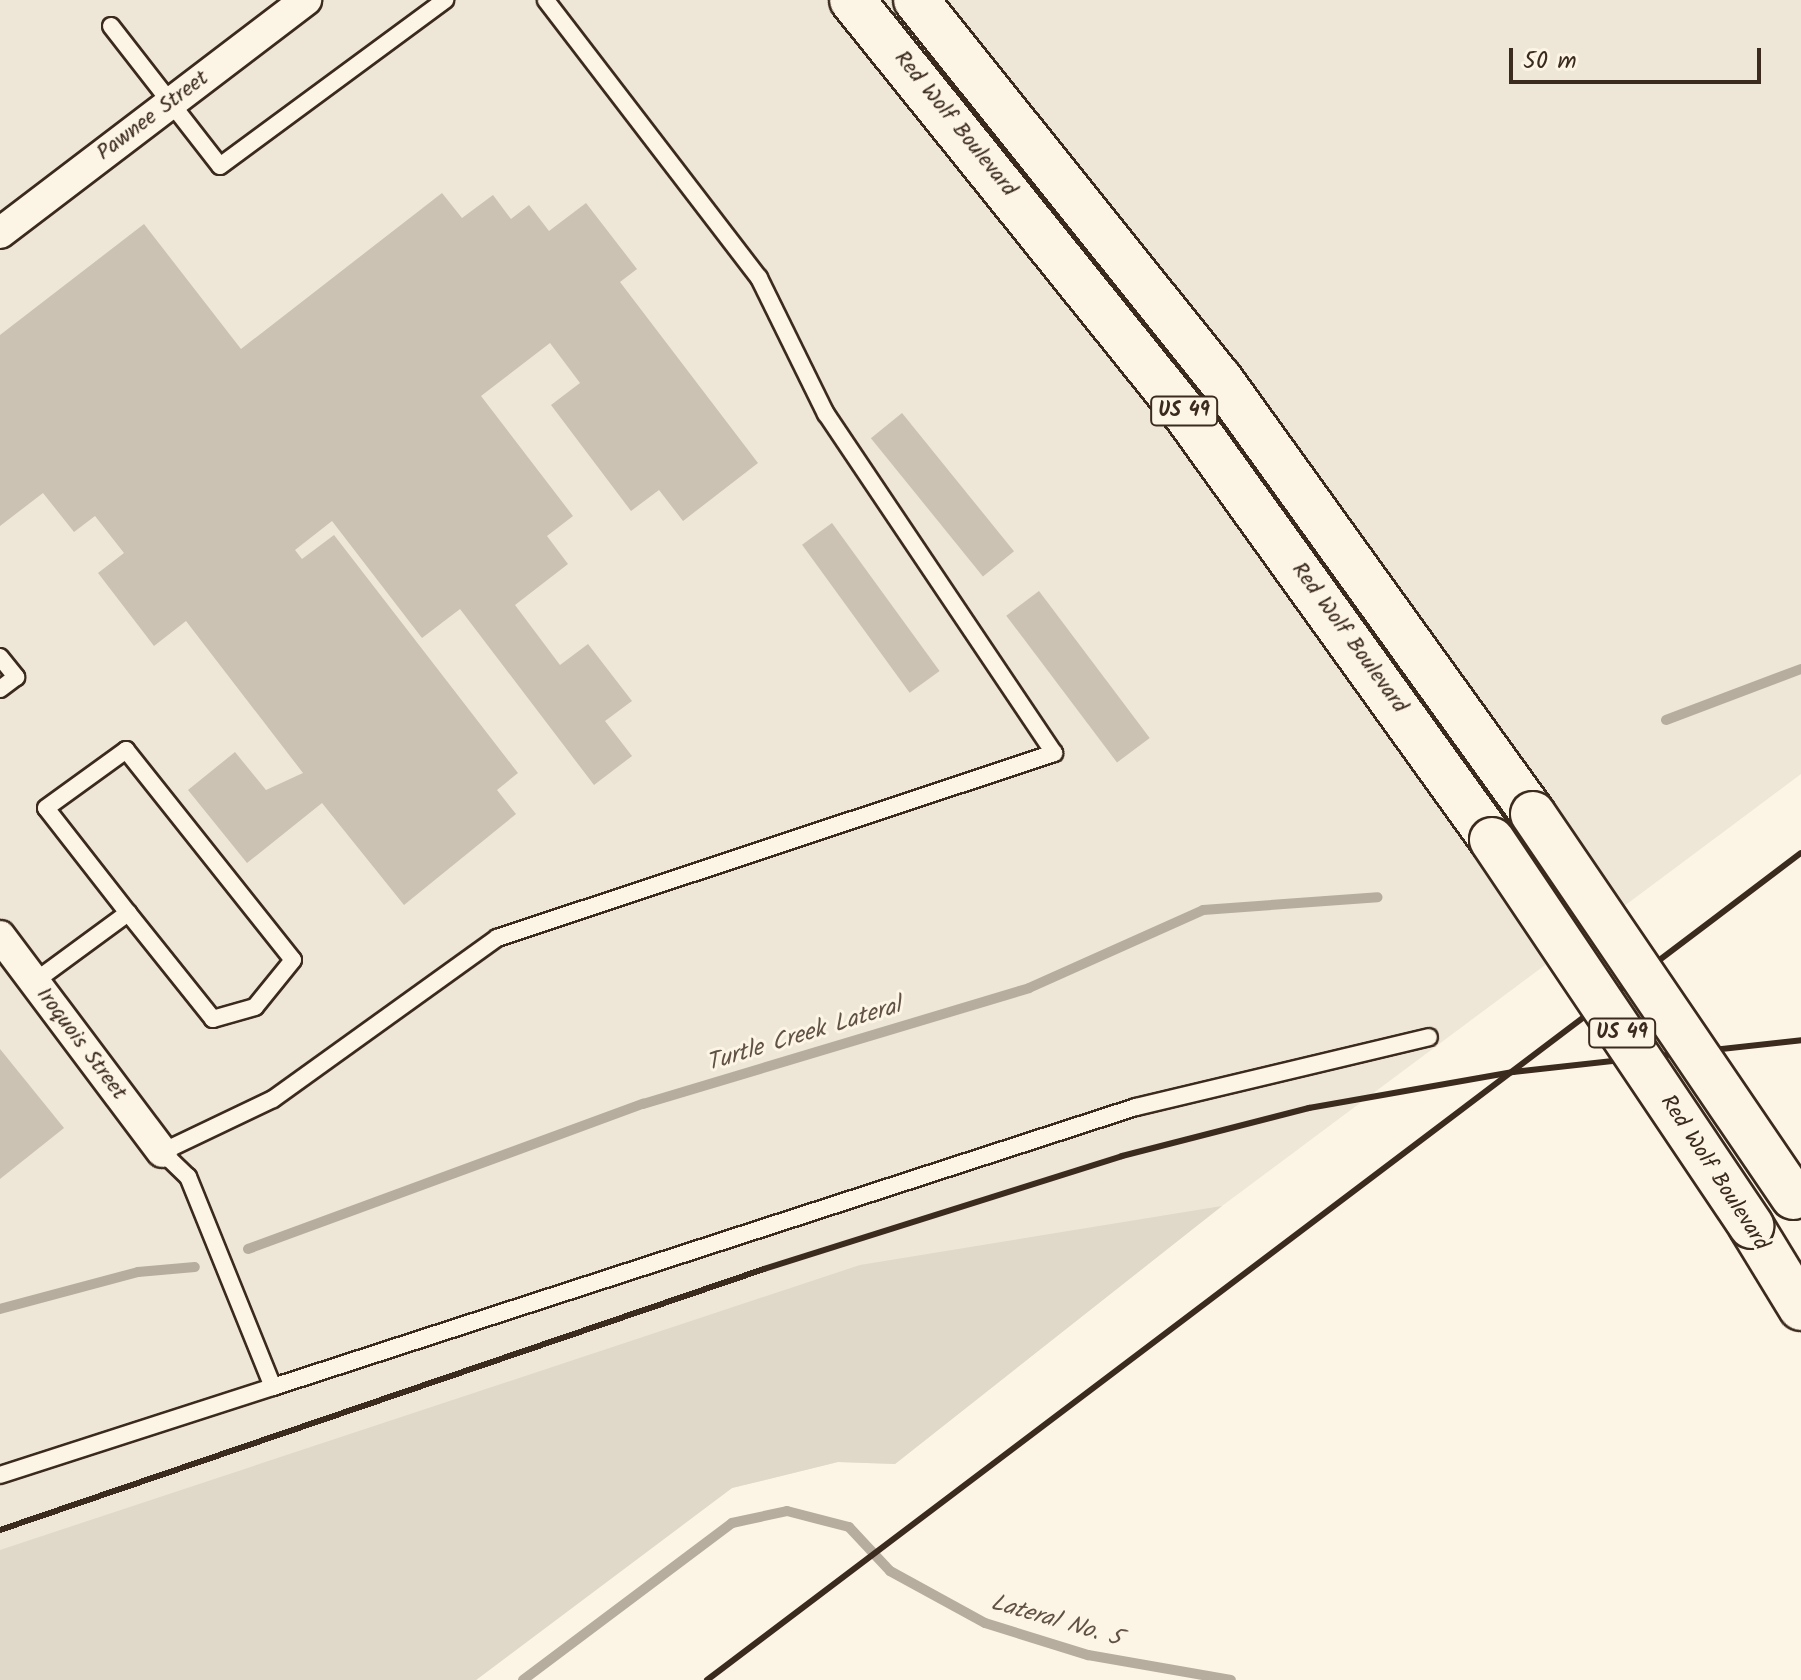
<!DOCTYPE html>
<html>
<head>
<meta charset="utf-8">
<style>
	body { margin:0 }
	#map { position:relative; width:1801px; height:1680px; overflow:hidden; background:#fcf5e5; font-family:Kalam,sans-serif }
	div>[style] { position:absolute }
	.built>* { inset:0; background:#eee6d6 }
	.green>* { inset:0; background:#e0d8c8 }
	.stream>* { height:10px; margin:-5px; padding:0 5px; transform-origin:5px; border-radius:5px; background:#b7ad9e }
	.building>* { inset:0; background:#ccc2b3; transform-origin:0 0 }
	.roads { filter:drop-shadow(2px 0 #3b2a1e) drop-shadow(-2px 0 #3b2a1e) drop-shadow(0 2px #3b2a1e) drop-shadow(0 -2px #3b2a1e) }
	.service>* { height:16px; margin:-8px; padding:0 8px; transform-origin:8px; border-radius:8px; background:#fcf5e5 }
	.minor>* { height:30px; margin:-15px; padding:0 15px; transform-origin:15px; border-radius:15px; background:#fcf5e5 }
	.trunk>* { height:44px; margin:-22px; padding:0 22px; transform-origin:22px; border-radius:22px; background:#fcf5e5 }
	.rail>* { height:6px; margin:-3px; padding:0 3px; transform-origin:3px; border-radius:3px; background:#3b2a1e }
	.bridges { filter:drop-shadow(2px 0 #3b2a1e) drop-shadow(-2px 0 #3b2a1e) drop-shadow(0 2px #3b2a1e) drop-shadow(0 -2px #3b2a1e) }
	.trunk-bridge>* { height:44px; margin:-22px; padding:0 22px; transform-origin:22px; border-radius:22px; background:#fcf5e5 }
	span { translate:-50% -50%; white-space:nowrap; text-align:center; line-height:1.15; -webkit-text-stroke:6px #fcf5e5; paint-order:stroke }
	.shield-label span { padding:2px 6px; background:#fcf5e5; border:2px solid; border-radius:6px; -webkit-text-stroke-width:0 }
	.shield-label { font-size:20px; color:#3b2a1e; font-weight:700 }
	.street-label { font-size:22px; color:#3b2a1e }
	.water-label { font-size:24px; color:#605144; font-style:italic }
	.scale { position:absolute; left:1509px; top:48px; width:252px; height:36px; box-sizing:border-box; border:4px solid #3b2a1e; border-top:0; padding-left:10px; font-size:24px; line-height:28px; white-space:nowrap; color:#3b2a1e; -webkit-text-stroke:6px #fcf5e5; paint-order:stroke }
</style>
</head>
<body>
<div id="map">
	<div class="built">
		<div style="clip-path:polygon(0 0,1801px 0,1801px 774px,1222px 1206px,895px 1464px,838px 1462px,732px 1488px,476px 1680px,0 1680px)"></div>
	</div>
	<div class="green">
		<div style="clip-path:polygon(1222px 1206px,895px 1464px,838px 1462px,732px 1488px,476px 1680px,0 1680px,0 1550px,860px 1265px)"></div>
	</div>
	<div class="stream">
		<div style="left:1666px;top:720px;width:144px;rotate:-20.7deg"></div>
		<div style="left:248px;top:1249px;width:421px;rotate:-20.2deg"></div>
		<div style="left:643px;top:1104px;width:403px;rotate:-16.7deg"></div>
		<div style="left:1029px;top:988px;width:191px;rotate:-24.1deg"></div>
		<div style="left:1203px;top:910px;width:175px;rotate:-4.2deg"></div>
		<div style="left:0;top:1309px;width:143px;rotate:-15deg"></div>
		<div style="left:138px;top:1272px;width:57px;rotate:-5deg"></div>
		<div style="left:523px;top:1680px;width:261px;rotate:-36.9deg"></div>
		<div style="left:732px;top:1523px;width:56px;rotate:-12.3deg"></div>
		<div style="left:787px;top:1511px;width:64px;rotate:14.5deg"></div>
		<div style="left:849px;top:1527px;width:60px;rotate:47deg"></div>
		<div style="left:890px;top:1571px;width:108px;rotate:28.7deg"></div>
		<div style="left:985px;top:1623px;width:108px;rotate:17.3deg"></div>
		<div style="left:1088px;top:1655px;width:145px;rotate:9.9deg"></div>
	</div>
	<div class="building">
		<div style="clip-path:polygon(442px 193px,462px 218px,493px 195px,511px 219px,529px 205px,549px 231px,586px 203px,637px 269px,620px 282px,758px 463px,683px 521px,659px 490px,631px 511px,551px 405px,580px 383px,550px 343px,481px 396px,573px 516px,547px 536px,568px 564px,515px 605px,560px 665px,588px 644px,632px 701px,605px 721px,632px 756px,594px 785px,460px 609px,422px 638px,332px 521px,295px 550px,302px 559px,334px 535px,518px 773px,497px 790px,516px 814px,404px 905px,322px 803px,247px 863px,188px 790px,235px 752px,266px 790px,303px 773px,186px 621px,154px 646px,98px 573px,124px 553px,95px 516px,74px 532px,43px 493px,0 526px,0 335px,144px 224px,241px 349px)"></div>
		<div style="left:902px;top:413px;width:178px;height:40px;rotate:51deg"></div>
		<div style="left:832px;top:523px;width:183px;height:37px;rotate:54deg"></div>
		<div style="left:1039px;top:591px;width:184px;height:41px;rotate:53deg"></div>
		<div style="clip-path:polygon(0 1049px,64px 1128px,0 1179px)"></div>
	</div>
	<div class="roads">
		<div class="service">
			<div style="left:111px;top:26px;width:177px;rotate:52.1deg"></div>
			<div style="left:220px;top:166px;width:280px;rotate:-36.4deg"></div>
			<div style="left:0;top:657px;width:26px;rotate:51deg"></div>
			<div style="left:16px;top:677px;width:20px;rotate:143deg"></div>
			<div style="left:34px;top:982px;width:117px;rotate:-36.3deg"></div>
			<div style="left:128px;top:913px;width:133px;rotate:-128deg"></div>
			<div style="left:46px;top:808px;width:99px;rotate:-35.9deg"></div>
			<div style="left:126px;top:750px;width:268px;rotate:51.5deg"></div>
			<div style="left:293px;top:960px;width:60px;rotate:129deg"></div>
			<div style="left:255px;top:1007px;width:44px;rotate:164.1deg"></div>
			<div style="left:213px;top:1019px;width:136px;rotate:-128.7deg"></div>
			<div style="left:273px;top:1387px;width:907px;rotate:-17.98deg"></div>
			<div style="left:1136px;top:1107px;width:301px;rotate:-13.4deg"></div>
			<div style="left:0;top:1475px;width:287px;rotate:-17.9deg"></div>
			<div style="left:273px;top:1387px;width:227px;rotate:-112deg"></div>
			<div style="left:188px;top:1177px;width:36px;rotate:-136deg"></div>
			<div style="left:162px;top:1152px;width:123px;rotate:-25.5deg"></div>
			<div style="left:273px;top:1099px;width:276px;rotate:-35.7deg"></div>
			<div style="left:497px;top:938px;width:587px;rotate:-18.37deg"></div>
			<div style="left:1054px;top:753px;width:409px;rotate:-123.9deg"></div>
			<div style="left:826px;top:414px;width:152px;rotate:-116.2deg"></div>
			<div style="left:759px;top:278px;width:350px;rotate:-127.5deg"></div>
		</div>
		<div class="minor">
			<div style="left:0;top:233px;width:385px;rotate:-37.3deg"></div>
			<div style="left:0;top:936px;width:270px;rotate:53.1deg"></div>
		</div>
		<div class="trunk">
			<div style="left:852px;top:0;width:534px;rotate:51.16deg"></div>
			<div style="left:1187px;top:416px;width:522px;rotate:54.27deg"></div>
			<div style="left:916px;top:0;width:486px;rotate:51.3deg"></div>
			<div style="left:1220px;top:379px;width:536px;rotate:54.26deg"></div>
			<div style="left:1751px;top:1226px;width:96px;rotate:58.6deg"></div>
		</div>
	</div>
	<div class="rail">
		<div style="left:0;top:1530px;width:807px;rotate:-18.86deg"></div>
		<div style="left:764px;top:1269px;width:375px;rotate:-17.5deg"></div>
		<div style="left:1122px;top:1156px;width:193px;rotate:-14.4deg"></div>
		<div style="left:1309px;top:1108px;width:207px;rotate:-10deg"></div>
		<div style="left:1513px;top:1072px;width:290px;rotate:-6.3deg"></div>
		<div style="left:707px;top:1680px;width:1371px;rotate:-37.09deg"></div>
	</div>
	<div class="bridges">
		<div class="trunk-bridge">
			<div style="left:1533px;top:814px;width:463px;rotate:55.8deg"></div>
			<div style="left:1492px;top:840px;width:465px;rotate:56.1deg"></div>
		</div>
	</div>
	<div class="shield-label">
		<span style="left:1184px;top:411px">US 49</span>
		<span style="left:1622px;top:1033px">US 49</span>
	</div>
	<div class="street-label">
		<span style="left:153px;top:116px;rotate:-37deg">Pawnee Street</span>
		<span style="left:955px;top:124px;rotate:51deg">Red Wolf Boulevard</span>
		<span style="left:1349px;top:638px;rotate:54deg">Red Wolf Boulevard</span>
		<span style="left:81px;top:1044px;rotate:53deg">Iroquois Street</span>
		<span style="left:1714px;top:1173px;rotate:57deg">Red Wolf Boulevard</span>
	</div>
	<div class="water-label">
		<span style="left:804px;top:1035px;rotate:-17deg">Turtle Creek Lateral</span>
		<span style="left:1056px;top:1621px;rotate:16deg">Lateral No. 5</span>
	</div>
	<div class="scale">50 m</div>
</div>
</body>
</html>
